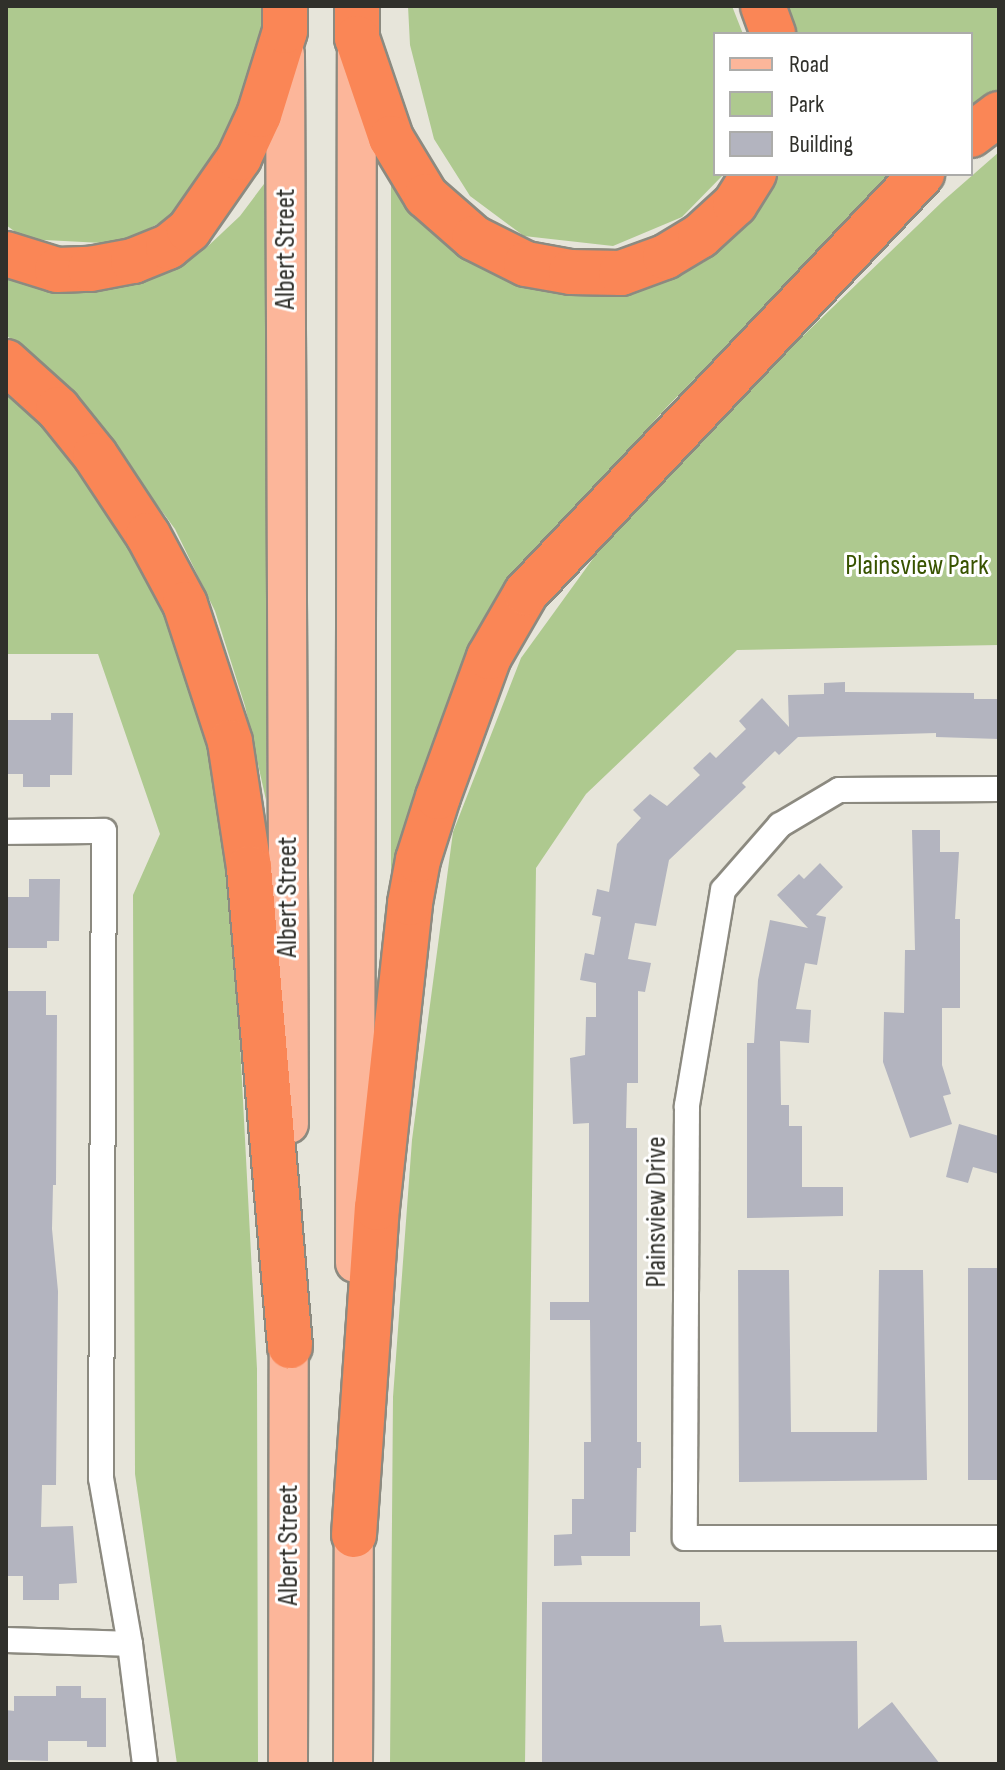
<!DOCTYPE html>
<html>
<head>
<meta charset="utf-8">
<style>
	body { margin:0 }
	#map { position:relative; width:1005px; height:1770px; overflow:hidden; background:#e7e5da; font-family:"Sofia Sans Condensed",sans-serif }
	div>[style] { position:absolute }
	.green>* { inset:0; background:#aec98f }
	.building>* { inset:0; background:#b3b4bf; transform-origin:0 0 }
	.roads { filter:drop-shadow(2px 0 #8c8a80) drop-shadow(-2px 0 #8c8a80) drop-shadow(0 2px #8c8a80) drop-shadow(0 -2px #8c8a80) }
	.street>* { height:24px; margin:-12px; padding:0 12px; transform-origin:12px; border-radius:12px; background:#fff }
	.primary>* { height:38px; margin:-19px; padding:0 19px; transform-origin:19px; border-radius:19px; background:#fcb69a }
	.highway>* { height:44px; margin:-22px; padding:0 22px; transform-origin:22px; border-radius:22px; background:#fa8656 }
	span { translate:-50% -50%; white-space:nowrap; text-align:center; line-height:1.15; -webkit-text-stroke:6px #fff; paint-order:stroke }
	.street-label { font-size:28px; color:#30302b }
	.park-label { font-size:28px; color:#385300 }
	.frame { position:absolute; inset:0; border:8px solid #30302b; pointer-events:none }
	.legend { position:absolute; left:713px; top:32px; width:260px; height:144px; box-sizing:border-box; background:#fff; border:2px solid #acacaa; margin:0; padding:10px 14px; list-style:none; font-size:24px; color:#30302b }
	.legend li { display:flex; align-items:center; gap:16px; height:40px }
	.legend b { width:40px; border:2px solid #acacaa }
</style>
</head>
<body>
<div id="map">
	<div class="green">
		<div style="clip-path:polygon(6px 6px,264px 6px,256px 69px,196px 202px,122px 244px,25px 239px,6px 225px)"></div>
		<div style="clip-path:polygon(408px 6px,732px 6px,743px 34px,715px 34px,715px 174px,724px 174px,682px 217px,613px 246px,524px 236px,470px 196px,434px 139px,410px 45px)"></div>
		<div style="clip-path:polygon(788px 6px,999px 6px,999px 98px,971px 119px,971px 34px,793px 34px)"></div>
		<div style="clip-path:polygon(999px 152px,999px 645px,737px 650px,586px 794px,536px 868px,525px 1764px,390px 1764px,393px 1397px,412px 1140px,453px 832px,521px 658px,642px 491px,943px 201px)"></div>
		<div style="clip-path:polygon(773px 174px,895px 174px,666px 408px,516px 575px,391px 934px,391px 175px,527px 285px,589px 296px,639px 287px,704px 262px,750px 211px)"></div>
		<div style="clip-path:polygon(267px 180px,266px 800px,245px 706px,215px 611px,175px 529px,116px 449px,45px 367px,6px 335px,6px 275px,144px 280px,206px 248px,240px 216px)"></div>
		<div style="clip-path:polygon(6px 389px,40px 420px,123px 521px,185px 652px,228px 813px,257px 1369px,258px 1764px,177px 1764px,135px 1474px,133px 895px,160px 834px,98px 654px,6px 654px)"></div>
	</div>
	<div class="building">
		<div style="clip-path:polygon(845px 682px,845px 692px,974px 693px,974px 699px,999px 699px,999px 739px,936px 737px,936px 733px,798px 737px,779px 755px,775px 751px,742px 783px,746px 787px,669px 860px,656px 926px,635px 923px,628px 959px,651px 963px,645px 992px,638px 991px,638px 1083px,627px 1083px,626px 1128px,637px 1128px,637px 1442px,641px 1442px,641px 1468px,637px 1468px,636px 1532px,630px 1532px,630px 1556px,581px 1556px,582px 1565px,554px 1566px,554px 1535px,572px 1534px,572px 1499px,584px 1499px,584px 1442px,591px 1442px,590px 1320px,550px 1320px,550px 1302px,589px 1302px,589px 1123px,573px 1124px,570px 1058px,585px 1055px,586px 1017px,596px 1017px,596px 983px,580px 980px,585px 953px,594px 955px,601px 917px,592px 915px,597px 889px,609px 892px,617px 844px,641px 818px,633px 810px,650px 794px,667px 806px,700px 775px,693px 768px,710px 752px,716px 758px,746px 729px,739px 721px,762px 698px,789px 727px,788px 695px,824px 694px,824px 683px)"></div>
		<div style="clip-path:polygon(51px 713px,73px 713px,72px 775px,50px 775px,50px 787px,23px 787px,23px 774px,6px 774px,6px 720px,51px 720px)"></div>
		<div style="clip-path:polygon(912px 830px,940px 830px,940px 852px,959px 852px,955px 919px,960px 919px,960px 1008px,942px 1008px,942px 1065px,951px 1094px,943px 1096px,952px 1124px,910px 1138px,883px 1062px,884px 1012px,904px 1013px,905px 950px,915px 950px)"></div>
		<div style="clip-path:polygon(820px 863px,843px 887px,816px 915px,826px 917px,817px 965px,805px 963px,796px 1009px,811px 1010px,809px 1043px,780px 1041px,781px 1105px,789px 1105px,789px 1126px,802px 1126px,802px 1187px,843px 1187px,843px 1216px,747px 1218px,747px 1043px,754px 1043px,758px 980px,770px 920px,808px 928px,777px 895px,799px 874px,804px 879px)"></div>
		<div style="clip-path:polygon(29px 879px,60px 879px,59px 941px,47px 941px,47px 948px,6px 948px,6px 897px,29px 897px)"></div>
		<div style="clip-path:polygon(6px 991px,46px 991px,46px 1015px,57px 1015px,56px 1185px,53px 1185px,52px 1229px,58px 1291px,56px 1485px,42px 1485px,41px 1527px,73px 1526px,77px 1583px,59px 1584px,59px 1600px,23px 1600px,23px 1576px,6px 1576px)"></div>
		<div style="clip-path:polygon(959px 1124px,999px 1136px,999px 1174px,973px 1167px,968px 1183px,946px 1177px)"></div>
		<div style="left:999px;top:1268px;width:212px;height:31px;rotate:90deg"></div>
		<div style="clip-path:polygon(738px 1270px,789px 1270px,791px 1432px,877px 1432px,879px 1270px,923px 1270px,927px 1480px,739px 1482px)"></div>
		<div style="clip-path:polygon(542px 1602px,700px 1602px,700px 1626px,721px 1625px,724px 1642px,857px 1641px,858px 1729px,892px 1702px,940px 1764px,542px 1763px)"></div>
		<div style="clip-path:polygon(56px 1686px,81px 1686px,81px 1698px,106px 1698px,106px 1747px,87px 1747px,87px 1741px,48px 1741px,48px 1761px,6px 1760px,6px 1710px,14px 1711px,14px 1696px,56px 1696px)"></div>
	</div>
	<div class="roads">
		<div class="street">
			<div style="left:999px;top:789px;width:160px;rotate:179.6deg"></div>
			<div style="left:839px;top:790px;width:69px;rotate:149.3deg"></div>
			<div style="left:780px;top:825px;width:86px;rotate:131.2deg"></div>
			<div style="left:723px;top:890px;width:219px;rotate:99.5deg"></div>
			<div style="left:687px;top:1106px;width:432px;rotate:90.3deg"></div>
			<div style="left:685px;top:1538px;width:314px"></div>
			<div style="left:6px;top:832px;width:98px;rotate:-0.6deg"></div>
			<div style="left:104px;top:831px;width:647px;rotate:90.27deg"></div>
			<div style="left:101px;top:1478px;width:169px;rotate:80.1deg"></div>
			<div style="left:130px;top:1644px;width:121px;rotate:82.9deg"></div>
			<div style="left:6px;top:1640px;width:124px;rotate:1.8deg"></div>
		</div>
		<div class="primary">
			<div style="left:285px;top:54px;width:1070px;rotate:89.79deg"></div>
			<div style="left:355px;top:1263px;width:1211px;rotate:-89.91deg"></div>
			<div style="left:288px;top:1764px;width:446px;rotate:-89.9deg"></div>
			<div style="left:353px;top:1764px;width:260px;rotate:-89.8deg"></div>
		</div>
		<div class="highway">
			<div style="left:357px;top:6px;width:32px;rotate:90deg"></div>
			<div style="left:357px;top:38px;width:106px;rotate:71.2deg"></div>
			<div style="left:391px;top:138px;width:68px;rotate:58.9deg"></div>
			<div style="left:426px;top:196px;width:64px;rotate:41.2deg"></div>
			<div style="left:474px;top:238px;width:58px;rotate:26.6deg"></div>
			<div style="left:526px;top:264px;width:46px;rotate:10.1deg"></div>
			<div style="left:571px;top:272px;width:50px;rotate:1.1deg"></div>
			<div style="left:621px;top:273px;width:47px;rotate:-20deg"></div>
			<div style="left:665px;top:257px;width:41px;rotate:-31deg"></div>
			<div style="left:700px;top:236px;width:47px;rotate:-42.4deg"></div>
			<div style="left:735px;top:204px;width:36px;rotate:-58deg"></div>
			<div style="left:763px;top:6px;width:30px;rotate:70deg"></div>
			<div style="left:971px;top:135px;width:35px;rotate:-37deg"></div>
			<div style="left:6px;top:254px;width:53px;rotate:17.4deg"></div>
			<div style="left:57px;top:270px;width:33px;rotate:-2deg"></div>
			<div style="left:90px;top:269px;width:44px;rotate:-10.5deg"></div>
			<div style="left:133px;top:261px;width:38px;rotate:-22deg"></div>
			<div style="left:168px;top:247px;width:27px;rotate:-39deg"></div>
			<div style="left:189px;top:230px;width:88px;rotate:-55.2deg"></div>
			<div style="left:239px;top:158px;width:47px;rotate:-65.1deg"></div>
			<div style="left:259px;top:115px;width:88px;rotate:-72.8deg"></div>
			<div style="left:285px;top:31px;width:25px;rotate:-90deg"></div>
			<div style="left:6px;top:362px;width:70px;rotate:42.1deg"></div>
			<div style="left:58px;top:409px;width:59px;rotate:51.2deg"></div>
			<div style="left:95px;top:455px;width:96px;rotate:56.5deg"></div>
			<div style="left:148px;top:535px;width:78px;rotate:61.8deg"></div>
			<div style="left:185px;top:604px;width:145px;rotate:71.9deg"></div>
			<div style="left:230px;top:742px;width:127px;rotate:81.4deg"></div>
			<div style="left:249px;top:868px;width:480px;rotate:85.1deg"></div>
			<div style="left:354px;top:1535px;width:328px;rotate:-86deg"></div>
			<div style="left:377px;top:1208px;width:307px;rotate:-83.8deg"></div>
			<div style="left:410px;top:903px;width:44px;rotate:-79.5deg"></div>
			<div style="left:418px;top:860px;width:66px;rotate:-72.4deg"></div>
			<div style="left:438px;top:797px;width:149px;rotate:-70deg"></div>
			<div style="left:489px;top:657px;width:74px;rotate:-60deg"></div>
			<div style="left:526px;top:593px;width:577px;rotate:-46.62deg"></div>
		</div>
	</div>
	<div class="street-label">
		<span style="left:286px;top:249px;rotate:-90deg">Albert Street</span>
		<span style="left:288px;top:897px;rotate:-90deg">Albert Street</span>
		<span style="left:657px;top:1212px;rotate:-90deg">Plainsview Drive</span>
		<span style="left:289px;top:1545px;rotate:-90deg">Albert Street</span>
	</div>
	<div class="park-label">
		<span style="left:917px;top:566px">Plainsview Park</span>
	</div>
	<div class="frame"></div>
	<ul class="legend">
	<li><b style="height:10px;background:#fcb69a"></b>Road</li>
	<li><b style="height:22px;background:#aec98f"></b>Park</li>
	<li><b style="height:22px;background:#b3b4bf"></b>Building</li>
	</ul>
</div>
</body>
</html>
